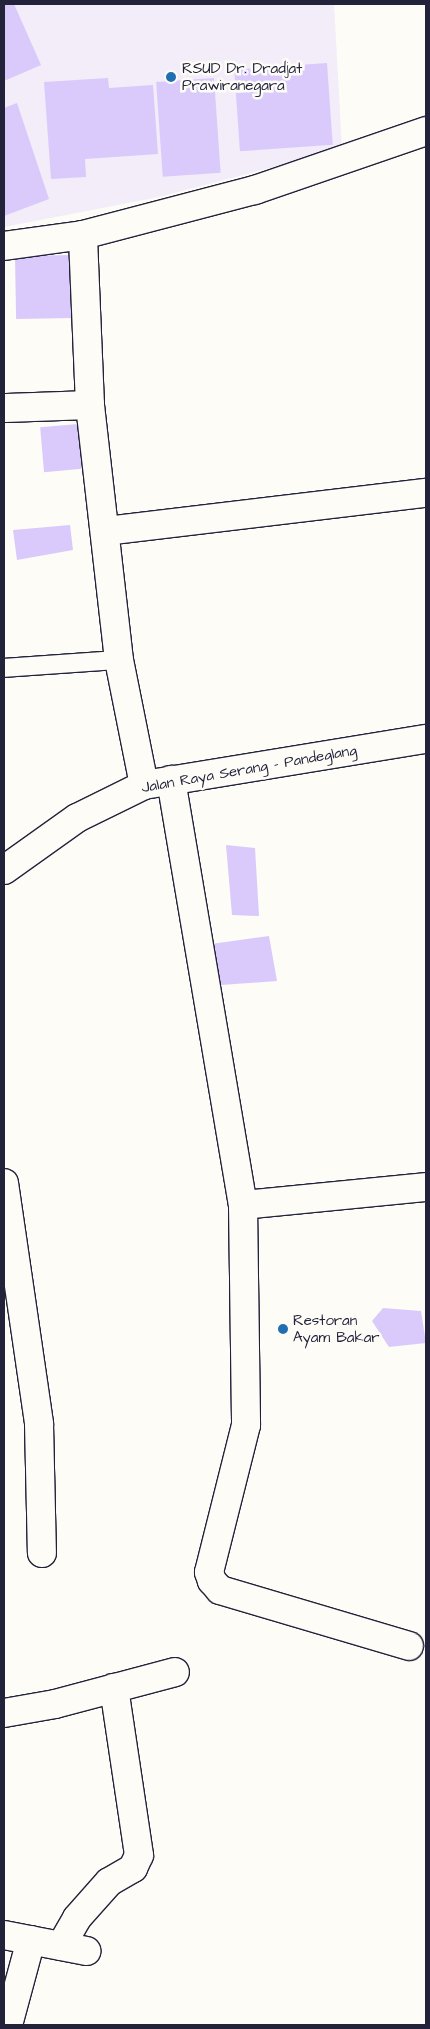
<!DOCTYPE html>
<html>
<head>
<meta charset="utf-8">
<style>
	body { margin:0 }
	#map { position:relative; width:430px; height:2029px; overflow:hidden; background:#fdfcf7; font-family:"Architects Daughter",sans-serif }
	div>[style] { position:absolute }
	.built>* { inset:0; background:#f2edf8 }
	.building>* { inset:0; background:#dacafc; transform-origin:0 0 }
	.roads { filter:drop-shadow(1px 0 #22223b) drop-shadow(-1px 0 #22223b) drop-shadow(0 1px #22223b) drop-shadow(0 -1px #22223b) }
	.lane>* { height:18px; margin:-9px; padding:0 9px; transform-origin:9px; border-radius:9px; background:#fdfcf7 }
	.street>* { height:28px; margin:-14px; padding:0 14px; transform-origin:14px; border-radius:14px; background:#fdfcf7 }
	.secondary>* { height:28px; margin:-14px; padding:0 14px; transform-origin:14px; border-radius:14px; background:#fdfcf7 }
	.dots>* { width:14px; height:14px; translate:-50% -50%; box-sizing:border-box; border:2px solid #fdfcf7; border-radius:50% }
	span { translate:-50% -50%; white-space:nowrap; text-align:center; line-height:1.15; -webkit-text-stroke:5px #fdfcf7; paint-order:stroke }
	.poi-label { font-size:15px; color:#22223b }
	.left { translate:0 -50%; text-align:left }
	.street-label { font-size:15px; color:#22223b }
	.frame { position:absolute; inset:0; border:5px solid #22223b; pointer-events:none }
</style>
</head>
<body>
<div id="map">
	<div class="built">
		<div style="clip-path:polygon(4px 4px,334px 4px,342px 149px,159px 197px,4px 227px)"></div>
	</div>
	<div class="building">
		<div style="clip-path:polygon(4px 4px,14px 4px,41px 65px,4px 81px)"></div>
		<div style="left:327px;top:63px;width:82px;height:93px;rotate:86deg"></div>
		<div style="clip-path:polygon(108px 78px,109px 88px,153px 85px,158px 154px,85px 159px,86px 177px,51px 179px,44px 82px)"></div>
		<div style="left:214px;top:78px;width:95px;height:58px;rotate:86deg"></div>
		<div style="clip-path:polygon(17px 103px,49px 199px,4px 216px,4px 108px)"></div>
		<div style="left:72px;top:255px;width:63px;height:57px;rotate:89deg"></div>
		<div style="left:78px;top:424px;width:45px;height:38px;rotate:85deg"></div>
		<div style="clip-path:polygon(70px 525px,73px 550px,17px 560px,13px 530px)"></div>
		<div style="clip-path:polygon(226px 845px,255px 848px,259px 916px,232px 915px)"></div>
		<div style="clip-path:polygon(269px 936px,277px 981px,221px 985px,211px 944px)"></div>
		<div style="clip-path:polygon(383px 1308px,421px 1311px,426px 1343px,389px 1347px,372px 1321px)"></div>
	</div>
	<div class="roads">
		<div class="lane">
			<div style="left:4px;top:668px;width:115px;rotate:-4deg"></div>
		</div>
		<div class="street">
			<div style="left:4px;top:246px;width:80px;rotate:-7.9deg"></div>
			<div style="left:4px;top:408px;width:86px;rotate:-2deg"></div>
			<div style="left:106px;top:531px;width:322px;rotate:-6.8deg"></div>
			<div style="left:171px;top:780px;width:431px;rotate:80.4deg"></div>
			<div style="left:243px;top:1205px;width:184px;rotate:-5.6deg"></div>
			<div style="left:144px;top:785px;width:127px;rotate:-101.3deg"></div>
			<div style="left:119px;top:660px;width:257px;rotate:-96.5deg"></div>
			<div style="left:90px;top:405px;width:170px;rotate:-92.4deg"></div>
			<div style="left:83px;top:235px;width:178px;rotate:-14.7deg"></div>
			<div style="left:255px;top:190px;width:181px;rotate:-19deg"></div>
			<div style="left:4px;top:1183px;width:244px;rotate:81.7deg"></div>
			<div style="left:39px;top:1424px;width:129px;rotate:88.7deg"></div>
			<div style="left:243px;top:1205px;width:220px;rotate:89.2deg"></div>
			<div style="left:246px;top:1425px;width:152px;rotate:104.1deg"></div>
			<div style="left:209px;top:1572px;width:9px;rotate:72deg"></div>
			<div style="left:212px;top:1581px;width:12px;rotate:48deg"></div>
			<div style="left:220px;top:1590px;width:197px;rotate:16.5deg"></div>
			<div style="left:4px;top:1713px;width:52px;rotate:-10deg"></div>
			<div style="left:55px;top:1704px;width:124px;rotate:-14.9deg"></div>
			<div style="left:4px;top:1935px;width:84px;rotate:11deg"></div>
			<div style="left:61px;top:1946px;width:32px;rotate:-60deg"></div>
			<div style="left:77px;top:1918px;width:48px;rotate:-48.4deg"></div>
			<div style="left:109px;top:1882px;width:28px;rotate:-30deg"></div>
			<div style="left:133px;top:1868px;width:14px;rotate:-65deg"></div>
			<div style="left:139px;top:1855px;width:169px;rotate:-98.5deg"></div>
			<div style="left:8px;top:2025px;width:88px;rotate:-74.9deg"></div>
		</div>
		<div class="secondary">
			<div style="left:4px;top:870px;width:90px;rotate:-35.5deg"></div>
			<div style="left:77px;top:818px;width:75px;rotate:-26.2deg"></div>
			<div style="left:144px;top:785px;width:286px;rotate:-9.3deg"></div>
		</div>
	</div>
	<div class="dots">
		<div style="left:171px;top:77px;background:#1f6fb2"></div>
		<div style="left:283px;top:1329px;background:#1f6fb2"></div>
	</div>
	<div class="poi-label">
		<span class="left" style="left:182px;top:77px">RSUD Dr. Dradjat<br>Prawiranegara</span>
		<span class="left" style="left:293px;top:1329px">Restoran<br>Ayam Bakar</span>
	</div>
	<div class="street-label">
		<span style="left:249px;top:769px;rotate:-10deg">Jalan Raya Serang - Pandeglang</span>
	</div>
	<div class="frame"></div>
</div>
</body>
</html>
